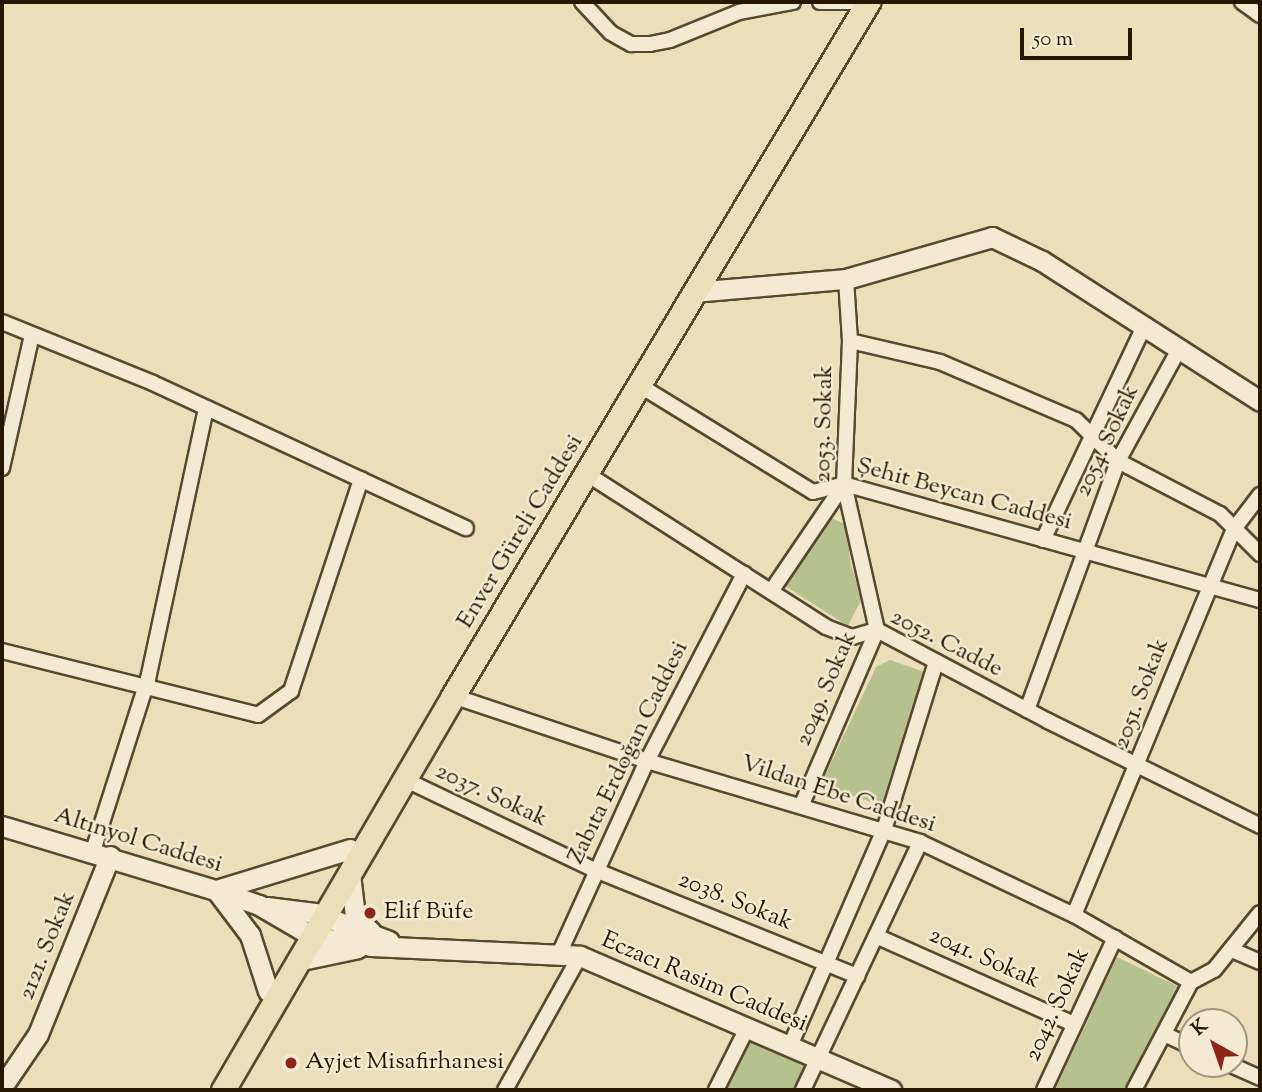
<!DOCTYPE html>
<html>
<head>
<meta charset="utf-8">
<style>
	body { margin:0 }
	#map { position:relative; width:1262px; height:1092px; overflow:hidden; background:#ebdeb9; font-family:"Sorts Mill Goudy",serif }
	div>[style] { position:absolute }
	.green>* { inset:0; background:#b7c190 }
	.roads { filter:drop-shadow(2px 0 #57482e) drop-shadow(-2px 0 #57482e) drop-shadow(0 2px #57482e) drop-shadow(0 -2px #57482e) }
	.street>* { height:14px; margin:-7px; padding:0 7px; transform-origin:7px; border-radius:7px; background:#f2ead2 }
	.secondary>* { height:19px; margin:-9.5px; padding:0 9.5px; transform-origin:9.5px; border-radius:9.5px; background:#f2ead2 }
	.primary>* { height:23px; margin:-11.5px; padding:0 11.5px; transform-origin:11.5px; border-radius:11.5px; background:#ebdeb9 }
	.dots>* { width:19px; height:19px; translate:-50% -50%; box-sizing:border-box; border:4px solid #f2ead2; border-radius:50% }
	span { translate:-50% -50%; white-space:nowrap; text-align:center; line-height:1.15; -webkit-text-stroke:5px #f2ead2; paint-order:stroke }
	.street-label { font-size:24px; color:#261600 }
	.poi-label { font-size:24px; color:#261600 }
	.left { translate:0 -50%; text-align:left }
	.frame { position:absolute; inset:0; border:4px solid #261600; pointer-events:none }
	.north { position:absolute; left:1178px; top:1008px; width:70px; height:70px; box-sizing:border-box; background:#f2ead2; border:2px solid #a0957e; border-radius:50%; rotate:320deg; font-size:19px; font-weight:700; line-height:28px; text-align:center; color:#261600 }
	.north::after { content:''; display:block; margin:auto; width:24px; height:32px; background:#8f2418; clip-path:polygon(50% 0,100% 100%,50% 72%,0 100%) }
	.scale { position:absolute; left:1020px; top:28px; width:112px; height:32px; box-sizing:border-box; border:4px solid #261600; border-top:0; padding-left:9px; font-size:21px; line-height:24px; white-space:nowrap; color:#261600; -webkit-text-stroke:5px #f2ead2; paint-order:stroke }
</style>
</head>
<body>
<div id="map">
	<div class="green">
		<div style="clip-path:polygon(827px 516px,853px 528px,849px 550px,851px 566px,862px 598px,848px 626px,782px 584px)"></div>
		<div style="clip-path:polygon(890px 660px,925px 672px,927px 678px,887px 808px,821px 784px,876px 667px)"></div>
		<div style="clip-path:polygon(1117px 957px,1179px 987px,1124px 1090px,1055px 1090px)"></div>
		<div style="clip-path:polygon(747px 1028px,818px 1058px,803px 1090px,716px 1090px)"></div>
	</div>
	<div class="roads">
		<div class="street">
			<div style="left:582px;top:2px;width:42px;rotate:46.9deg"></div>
			<div style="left:611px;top:33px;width:23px;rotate:29deg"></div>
			<div style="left:631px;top:44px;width:19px"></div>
			<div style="left:650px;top:44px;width:20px;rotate:-11deg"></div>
			<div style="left:670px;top:40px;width:74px;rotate:-22.1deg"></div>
			<div style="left:739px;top:12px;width:55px;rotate:-10.5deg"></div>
			<div style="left:820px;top:2px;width:49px"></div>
			<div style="left:1242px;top:2px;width:22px;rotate:36deg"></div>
			<div style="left:2px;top:322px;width:163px;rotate:22deg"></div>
			<div style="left:153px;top:383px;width:345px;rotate:24.9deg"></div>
			<div style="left:850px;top:341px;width:92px;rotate:13.1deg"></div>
			<div style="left:940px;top:362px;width:148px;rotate:23.1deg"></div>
			<div style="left:1076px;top:420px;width:59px;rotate:44.3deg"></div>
			<div style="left:1118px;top:461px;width:115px;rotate:27.5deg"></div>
			<div style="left:1220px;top:514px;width:57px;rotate:45deg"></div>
			<div style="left:639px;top:385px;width:204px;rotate:31.6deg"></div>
			<div style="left:813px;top:492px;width:32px;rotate:-14deg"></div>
			<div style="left:844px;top:484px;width:432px;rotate:15.6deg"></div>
			<div style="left:2px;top:468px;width:136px;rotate:-77.3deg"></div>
			<div style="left:587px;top:474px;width:284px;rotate:32.6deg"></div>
			<div style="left:826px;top:627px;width:28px;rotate:21deg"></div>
			<div style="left:852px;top:637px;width:26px;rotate:-16deg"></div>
			<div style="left:877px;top:630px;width:194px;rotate:28deg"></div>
			<div style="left:1048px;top:721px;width:237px;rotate:26.3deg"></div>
			<div style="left:1043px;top:540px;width:234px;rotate:-64.7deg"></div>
			<div style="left:772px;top:590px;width:128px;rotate:-55.8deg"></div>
			<div style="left:2px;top:651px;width:264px;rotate:14deg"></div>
			<div style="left:258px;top:715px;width:41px;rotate:-36deg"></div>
			<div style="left:291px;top:691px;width:223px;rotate:-71.7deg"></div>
			<div style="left:453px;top:696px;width:205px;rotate:18.5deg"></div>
			<div style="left:647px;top:761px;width:285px;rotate:16.5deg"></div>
			<div style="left:920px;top:842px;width:170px;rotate:25.4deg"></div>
			<div style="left:1074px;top:915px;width:135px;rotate:29.8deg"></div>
			<div style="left:1027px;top:710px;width:265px;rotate:-69.9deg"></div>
			<div style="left:1118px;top:461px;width:125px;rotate:-61.4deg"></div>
			<div style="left:406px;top:780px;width:209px;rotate:25.5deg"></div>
			<div style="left:595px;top:870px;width:283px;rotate:22deg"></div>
			<div style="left:802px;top:804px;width:189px;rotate:-66.7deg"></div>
			<div style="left:877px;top:630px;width:150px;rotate:-102.7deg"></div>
			<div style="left:844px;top:484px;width:143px;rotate:-87.6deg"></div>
			<div style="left:850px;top:341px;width:62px;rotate:-93.7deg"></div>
			<div style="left:93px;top:851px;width:181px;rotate:-72.3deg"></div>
			<div style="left:148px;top:679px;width:277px;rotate:-77.9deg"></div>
			<div style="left:1074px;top:915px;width:418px;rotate:-67.5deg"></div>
			<div style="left:1234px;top:529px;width:43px;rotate:-52.6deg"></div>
			<div style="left:876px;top:936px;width:217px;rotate:24deg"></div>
			<div style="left:1232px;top:950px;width:30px;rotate:23deg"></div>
			<div style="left:559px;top:954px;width:212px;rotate:-65.5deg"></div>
			<div style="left:647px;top:761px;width:211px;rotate:-62.6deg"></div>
			<div style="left:1164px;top:1034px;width:31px;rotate:25deg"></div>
			<div style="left:790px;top:1046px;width:236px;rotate:-66.5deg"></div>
			<div style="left:884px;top:830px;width:176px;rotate:-72.8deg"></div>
			<div style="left:1229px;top:1064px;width:34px;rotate:24deg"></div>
			<div style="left:505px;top:1090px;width:154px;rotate:-60.8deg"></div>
			<div style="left:716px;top:1090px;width:69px;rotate:-63.4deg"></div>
			<div style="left:803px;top:1090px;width:274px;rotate:-64.7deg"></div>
			<div style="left:1044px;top:1090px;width:168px;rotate:-65deg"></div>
			<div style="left:1134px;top:1090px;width:122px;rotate:-62.2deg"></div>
			<div style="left:1191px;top:982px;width:26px;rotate:-28deg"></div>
			<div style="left:1214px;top:970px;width:73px;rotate:-51.1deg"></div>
		</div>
		<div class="secondary">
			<div style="left:693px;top:292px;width:154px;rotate:-4.9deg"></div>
			<div style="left:846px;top:279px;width:152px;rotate:-16deg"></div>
			<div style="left:992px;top:237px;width:55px;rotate:25.6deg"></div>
			<div style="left:1042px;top:261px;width:259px;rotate:32.7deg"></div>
			<div style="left:2px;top:826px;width:223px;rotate:16.7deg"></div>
			<div style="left:216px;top:890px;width:46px;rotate:19.2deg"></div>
			<div style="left:259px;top:905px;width:61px;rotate:30.3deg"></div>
			<div style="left:312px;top:936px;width:60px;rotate:9.6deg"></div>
			<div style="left:371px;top:946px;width:209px;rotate:2.7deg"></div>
			<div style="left:580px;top:956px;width:339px;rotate:23.3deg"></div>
			<div style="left:350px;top:874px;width:42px;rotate:83.2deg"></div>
			<div style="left:355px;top:916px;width:23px;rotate:45deg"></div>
			<div style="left:267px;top:907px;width:48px;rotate:7.1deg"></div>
			<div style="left:315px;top:913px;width:79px;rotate:20.7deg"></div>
			<div style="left:297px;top:961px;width:62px;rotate:-12deg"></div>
			<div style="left:268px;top:991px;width:59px;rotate:-107.8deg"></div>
			<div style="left:250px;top:935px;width:56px;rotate:-127.1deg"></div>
			<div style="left:216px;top:890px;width:140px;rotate:-17deg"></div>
			<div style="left:2px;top:1087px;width:64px;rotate:-55.8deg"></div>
			<div style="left:38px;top:1034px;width:192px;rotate:-68deg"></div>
		</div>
		<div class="primary">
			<div style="left:223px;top:1090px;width:456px;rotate:-59.7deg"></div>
			<div style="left:453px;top:696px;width:809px;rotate:-59.12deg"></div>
		</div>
	</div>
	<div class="dots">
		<div style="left:370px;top:913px;background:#8f2418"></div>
		<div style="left:291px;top:1063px;background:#8f2418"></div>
	</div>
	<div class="street-label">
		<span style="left:825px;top:424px;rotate:-89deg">2053. Sokak</span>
		<span style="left:1108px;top:441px;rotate:-65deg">2054. Sokak</span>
		<span style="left:964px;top:495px;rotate:15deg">Şehit Beycan Caddesi</span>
		<span style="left:521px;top:532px;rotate:-59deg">Enver Güreli Caddesi</span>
		<span style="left:946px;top:644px;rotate:27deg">2052. Cadde</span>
		<span style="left:827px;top:689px;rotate:-67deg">2049. Sokak</span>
		<span style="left:1142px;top:694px;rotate:-69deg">2051. Sokak</span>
		<span style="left:629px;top:753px;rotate:-64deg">Zabıta Erdoğan Caddesi</span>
		<span style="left:838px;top:795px;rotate:18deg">Vildan Ebe Caddesi</span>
		<span style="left:491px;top:796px;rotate:25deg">2037. Sokak</span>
		<span style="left:138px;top:841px;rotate:17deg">Altınyol Caddesi</span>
		<span style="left:735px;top:902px;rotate:22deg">2038. Sokak</span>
		<span style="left:48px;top:946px;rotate:-68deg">2121. Sokak</span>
		<span style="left:984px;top:959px;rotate:24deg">2041. Sokak</span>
		<span style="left:704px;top:983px;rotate:23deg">Eczacı Rasim Caddesi</span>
		<span style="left:1058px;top:1005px;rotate:-65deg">2042. Sokak</span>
	</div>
	<div class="poi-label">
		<span class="left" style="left:384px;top:913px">Elif Büfe</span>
		<span class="left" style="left:305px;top:1063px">Ayjet Misafirhanesi</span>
	</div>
	<div class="frame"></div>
	<div class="north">K</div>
	<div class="scale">50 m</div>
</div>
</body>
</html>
